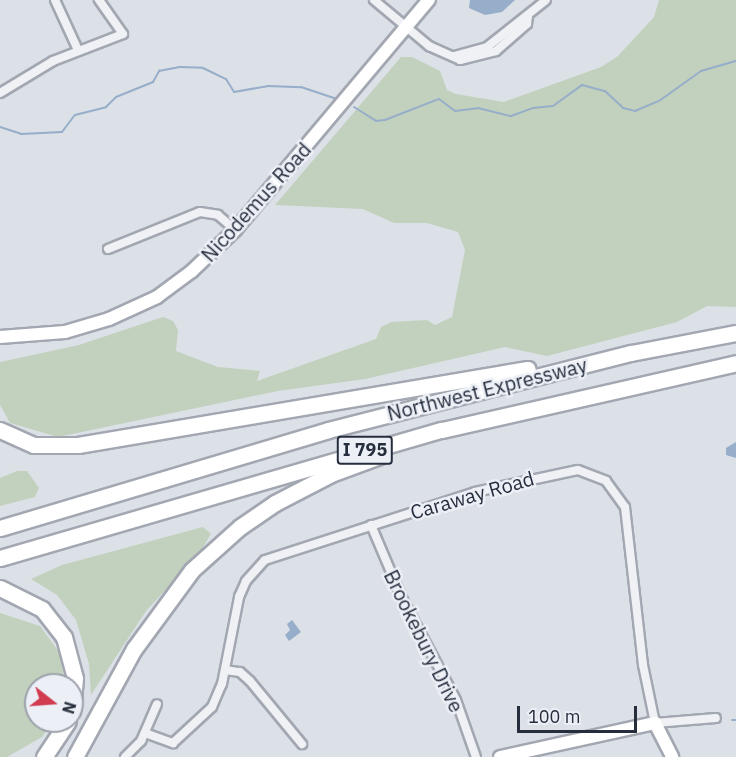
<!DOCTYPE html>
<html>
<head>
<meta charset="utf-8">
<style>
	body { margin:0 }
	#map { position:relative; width:736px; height:757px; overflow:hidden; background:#dce0e7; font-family:"IBM Plex Sans",sans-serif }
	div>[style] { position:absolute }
	.green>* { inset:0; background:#c2d1bd }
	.water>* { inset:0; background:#96aec9 }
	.stream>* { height:2px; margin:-1px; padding:0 1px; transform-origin:1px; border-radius:1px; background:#96aec9 }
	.roads { filter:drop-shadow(2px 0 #a2a7b1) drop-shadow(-2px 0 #a2a7b1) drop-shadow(0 2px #a2a7b1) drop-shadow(0 -2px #a2a7b1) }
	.street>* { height:8px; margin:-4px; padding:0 4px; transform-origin:4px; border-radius:4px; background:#eff1f5 }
	.secondary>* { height:12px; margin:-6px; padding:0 6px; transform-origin:6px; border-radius:6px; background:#fff }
	.highway>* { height:15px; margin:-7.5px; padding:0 7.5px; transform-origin:7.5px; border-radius:7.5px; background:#fff }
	span { translate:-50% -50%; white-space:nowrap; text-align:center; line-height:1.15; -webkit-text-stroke:5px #eceff5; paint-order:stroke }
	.shield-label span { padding:2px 4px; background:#eceff5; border:2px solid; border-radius:4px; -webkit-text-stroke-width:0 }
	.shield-label { font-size:18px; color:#262e3e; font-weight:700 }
	.street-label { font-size:20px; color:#262e3e }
	.north { position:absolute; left:24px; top:673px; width:60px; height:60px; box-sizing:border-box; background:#eceff5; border:2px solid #9da2ac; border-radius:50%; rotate:107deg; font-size:16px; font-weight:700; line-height:24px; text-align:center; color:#262e3e }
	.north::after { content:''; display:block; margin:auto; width:21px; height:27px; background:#d13c51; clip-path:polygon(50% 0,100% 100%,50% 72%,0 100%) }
	.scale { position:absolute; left:517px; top:706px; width:120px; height:27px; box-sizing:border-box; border:3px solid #262e3e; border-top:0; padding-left:8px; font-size:18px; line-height:21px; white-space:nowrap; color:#262e3e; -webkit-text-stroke:4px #eceff5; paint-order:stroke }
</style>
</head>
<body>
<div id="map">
	<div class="green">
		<div style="clip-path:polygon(659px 0,736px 0,736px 307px,707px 306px,677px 322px,547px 356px,505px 347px,365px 379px,278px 391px,58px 437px,10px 423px,0 405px,0 362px,79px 345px,163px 317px,173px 321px,178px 330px,176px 351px,218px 367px,260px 371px,257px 381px,376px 339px,381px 327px,391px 322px,427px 320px,435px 325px,452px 317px,465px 250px,458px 232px,427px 223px,394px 223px,363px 209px,275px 205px,401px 57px,412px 57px,440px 71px,447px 90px,456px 94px,504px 102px,601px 67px,618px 56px,654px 17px)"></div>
		<div style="clip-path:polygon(17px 471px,27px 471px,39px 488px,35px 497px,0 506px,0 478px)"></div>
		<div style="clip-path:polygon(203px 527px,211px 534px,200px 552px,146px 611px,91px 695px,89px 664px,76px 620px,57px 595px,31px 579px,62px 565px)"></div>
		<div style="clip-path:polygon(0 613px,40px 626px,59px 652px,65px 682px,36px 685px,36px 721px,53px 721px,42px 737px,7px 757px,0 757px)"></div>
	</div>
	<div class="water">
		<div style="clip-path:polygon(470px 0,515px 0,502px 12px,485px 15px,469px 8px)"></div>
		<div style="clip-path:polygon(736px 442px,736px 458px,726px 455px,726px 448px)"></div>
		<div style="clip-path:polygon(292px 620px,301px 632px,289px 641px,285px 635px,290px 630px,287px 624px)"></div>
	</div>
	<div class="stream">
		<div style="left:354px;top:107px;width:26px;rotate:32deg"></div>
		<div style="left:376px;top:121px;width:9px;rotate:-6deg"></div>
		<div style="left:385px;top:120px;width:58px;rotate:-21.3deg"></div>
		<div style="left:439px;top:99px;width:20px;rotate:37deg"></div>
		<div style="left:455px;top:111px;width:23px;rotate:-7deg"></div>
		<div style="left:478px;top:108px;width:34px;rotate:14deg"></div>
		<div style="left:511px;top:116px;width:23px;rotate:-20deg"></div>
		<div style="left:533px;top:108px;width:20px;rotate:-6deg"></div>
		<div style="left:553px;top:106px;width:36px;rotate:-36deg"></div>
		<div style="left:582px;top:85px;width:24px;rotate:15deg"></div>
		<div style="left:605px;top:91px;width:25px;rotate:43deg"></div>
		<div style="left:623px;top:108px;width:12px;rotate:14deg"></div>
		<div style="left:635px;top:111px;width:26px;rotate:-23deg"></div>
		<div style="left:659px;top:101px;width:52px;rotate:-35.5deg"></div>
		<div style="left:701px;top:71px;width:36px;rotate:-16deg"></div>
		<div style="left:0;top:127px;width:22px;rotate:18deg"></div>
		<div style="left:21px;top:134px;width:41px;rotate:-2.8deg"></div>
		<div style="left:62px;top:132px;width:21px;rotate:-53deg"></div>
		<div style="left:75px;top:115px;width:32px;rotate:-14deg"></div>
		<div style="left:106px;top:107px;width:14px;rotate:-45deg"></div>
		<div style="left:116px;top:97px;width:40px;rotate:-22deg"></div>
		<div style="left:153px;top:82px;width:13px;rotate:-61deg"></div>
		<div style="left:159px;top:71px;width:21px;rotate:-11deg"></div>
		<div style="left:180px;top:67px;width:23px;rotate:2deg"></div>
		<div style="left:203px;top:68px;width:25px;rotate:26deg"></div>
		<div style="left:226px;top:79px;width:15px;rotate:58deg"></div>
		<div style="left:234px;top:92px;width:35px;rotate:-10deg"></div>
		<div style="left:268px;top:86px;width:33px;rotate:2deg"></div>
		<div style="left:301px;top:87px;width:41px;rotate:18.4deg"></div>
		<div style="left:732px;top:720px;width:4px"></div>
	</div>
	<div class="roads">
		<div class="street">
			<div style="left:55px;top:0;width:55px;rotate:65.3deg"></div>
			<div style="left:374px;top:0;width:72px;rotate:39.9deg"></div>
			<div style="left:429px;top:46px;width:34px;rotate:24deg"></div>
			<div style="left:460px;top:60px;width:37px;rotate:-14deg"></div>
			<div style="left:496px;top:51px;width:41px;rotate:-41.1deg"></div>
			<div style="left:527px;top:24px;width:7px;rotate:-82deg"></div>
			<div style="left:454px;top:56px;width:34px;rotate:-15deg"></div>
			<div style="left:487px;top:47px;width:75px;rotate:-38.5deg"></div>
			<div style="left:0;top:93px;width:62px;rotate:-31.1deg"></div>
			<div style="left:53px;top:61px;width:75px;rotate:-21.1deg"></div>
			<div style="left:123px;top:34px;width:42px;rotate:-125.2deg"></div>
			<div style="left:108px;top:249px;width:99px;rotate:-21.9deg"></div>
			<div style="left:200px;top:212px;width:18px;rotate:9deg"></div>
			<div style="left:218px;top:215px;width:23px;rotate:41deg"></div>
			<div style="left:371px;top:525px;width:79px;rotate:67deg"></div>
			<div style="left:402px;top:598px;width:115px;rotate:62.1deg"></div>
			<div style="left:456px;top:700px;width:60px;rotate:70.7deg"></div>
			<div style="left:225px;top:670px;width:15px;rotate:8deg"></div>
			<div style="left:240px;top:672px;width:13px;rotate:42deg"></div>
			<div style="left:250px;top:681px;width:82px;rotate:50.5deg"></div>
			<div style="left:145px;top:733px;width:30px;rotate:20deg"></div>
			<div style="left:173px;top:743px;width:53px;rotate:-42.7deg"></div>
			<div style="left:212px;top:707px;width:25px;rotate:-67deg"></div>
			<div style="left:222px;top:684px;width:89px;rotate:-78.9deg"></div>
			<div style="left:239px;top:597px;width:17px;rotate:-66deg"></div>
			<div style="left:246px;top:581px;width:28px;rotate:-48deg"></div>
			<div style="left:265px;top:560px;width:221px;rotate:-17.9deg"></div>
			<div style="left:475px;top:492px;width:105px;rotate:-12.1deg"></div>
			<div style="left:578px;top:470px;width:30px;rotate:21deg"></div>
			<div style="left:606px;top:481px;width:32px;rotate:54deg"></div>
			<div style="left:625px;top:507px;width:159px;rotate:83.5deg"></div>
			<div style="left:643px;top:665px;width:59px;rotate:78.3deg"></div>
			<div style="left:655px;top:723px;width:61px;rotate:-4.7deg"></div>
			<div style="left:125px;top:757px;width:23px;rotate:-45deg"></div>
			<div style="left:141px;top:741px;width:40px;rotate:-66.6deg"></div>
		</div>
		<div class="secondary">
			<div style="left:0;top:337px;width:65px;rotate:-4.4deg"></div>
			<div style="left:65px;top:332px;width:46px;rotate:-16.5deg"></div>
			<div style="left:109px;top:319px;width:53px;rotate:-24.6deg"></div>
			<div style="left:157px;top:297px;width:44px;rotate:-36.6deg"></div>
			<div style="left:192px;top:271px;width:59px;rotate:-43.6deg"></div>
			<div style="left:235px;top:230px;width:301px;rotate:-49.9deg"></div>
			<div style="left:500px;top:757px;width:159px;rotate:-12.4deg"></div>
			<div style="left:655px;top:723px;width:38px;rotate:63deg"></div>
		</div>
		<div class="highway">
			<div style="left:0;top:430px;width:37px;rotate:24deg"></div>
			<div style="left:34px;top:445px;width:44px"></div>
			<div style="left:78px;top:445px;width:456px;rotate:-9.6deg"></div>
			<div style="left:0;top:528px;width:342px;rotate:-16.6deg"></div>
			<div style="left:328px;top:430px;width:313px;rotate:-14.3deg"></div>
			<div style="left:631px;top:353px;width:107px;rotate:-10.8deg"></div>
			<div style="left:0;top:558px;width:460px;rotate:-16.2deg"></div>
			<div style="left:442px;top:430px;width:302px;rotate:-12.8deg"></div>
			<div style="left:0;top:588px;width:47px;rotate:26.6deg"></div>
			<div style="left:42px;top:609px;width:36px;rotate:52deg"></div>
			<div style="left:64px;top:637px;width:42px;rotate:75deg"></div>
			<div style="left:75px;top:678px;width:32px;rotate:95deg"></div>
			<div style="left:44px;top:757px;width:43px;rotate:-56.3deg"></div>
			<div style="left:75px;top:757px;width:123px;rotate:-61.4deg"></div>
			<div style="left:134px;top:649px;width:98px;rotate:-53.7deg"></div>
			<div style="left:192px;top:570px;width:64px;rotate:-41.9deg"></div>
			<div style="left:240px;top:527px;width:42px;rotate:-34.4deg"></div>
			<div style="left:275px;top:503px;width:63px;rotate:-27.4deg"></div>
			<div style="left:331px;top:474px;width:52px;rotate:-20.2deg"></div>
		</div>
	</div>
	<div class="shield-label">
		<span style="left:365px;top:450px">I 795</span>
	</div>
	<div class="street-label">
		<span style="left:256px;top:202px;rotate:-48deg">Nicodemus Road</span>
		<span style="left:487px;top:389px;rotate:-14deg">Northwest Expressway</span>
		<span style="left:472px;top:495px;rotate:-16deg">Caraway Road</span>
		<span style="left:424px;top:641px;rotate:64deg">Brookebury Drive</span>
	</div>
	<div class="north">N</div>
	<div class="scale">100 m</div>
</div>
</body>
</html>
